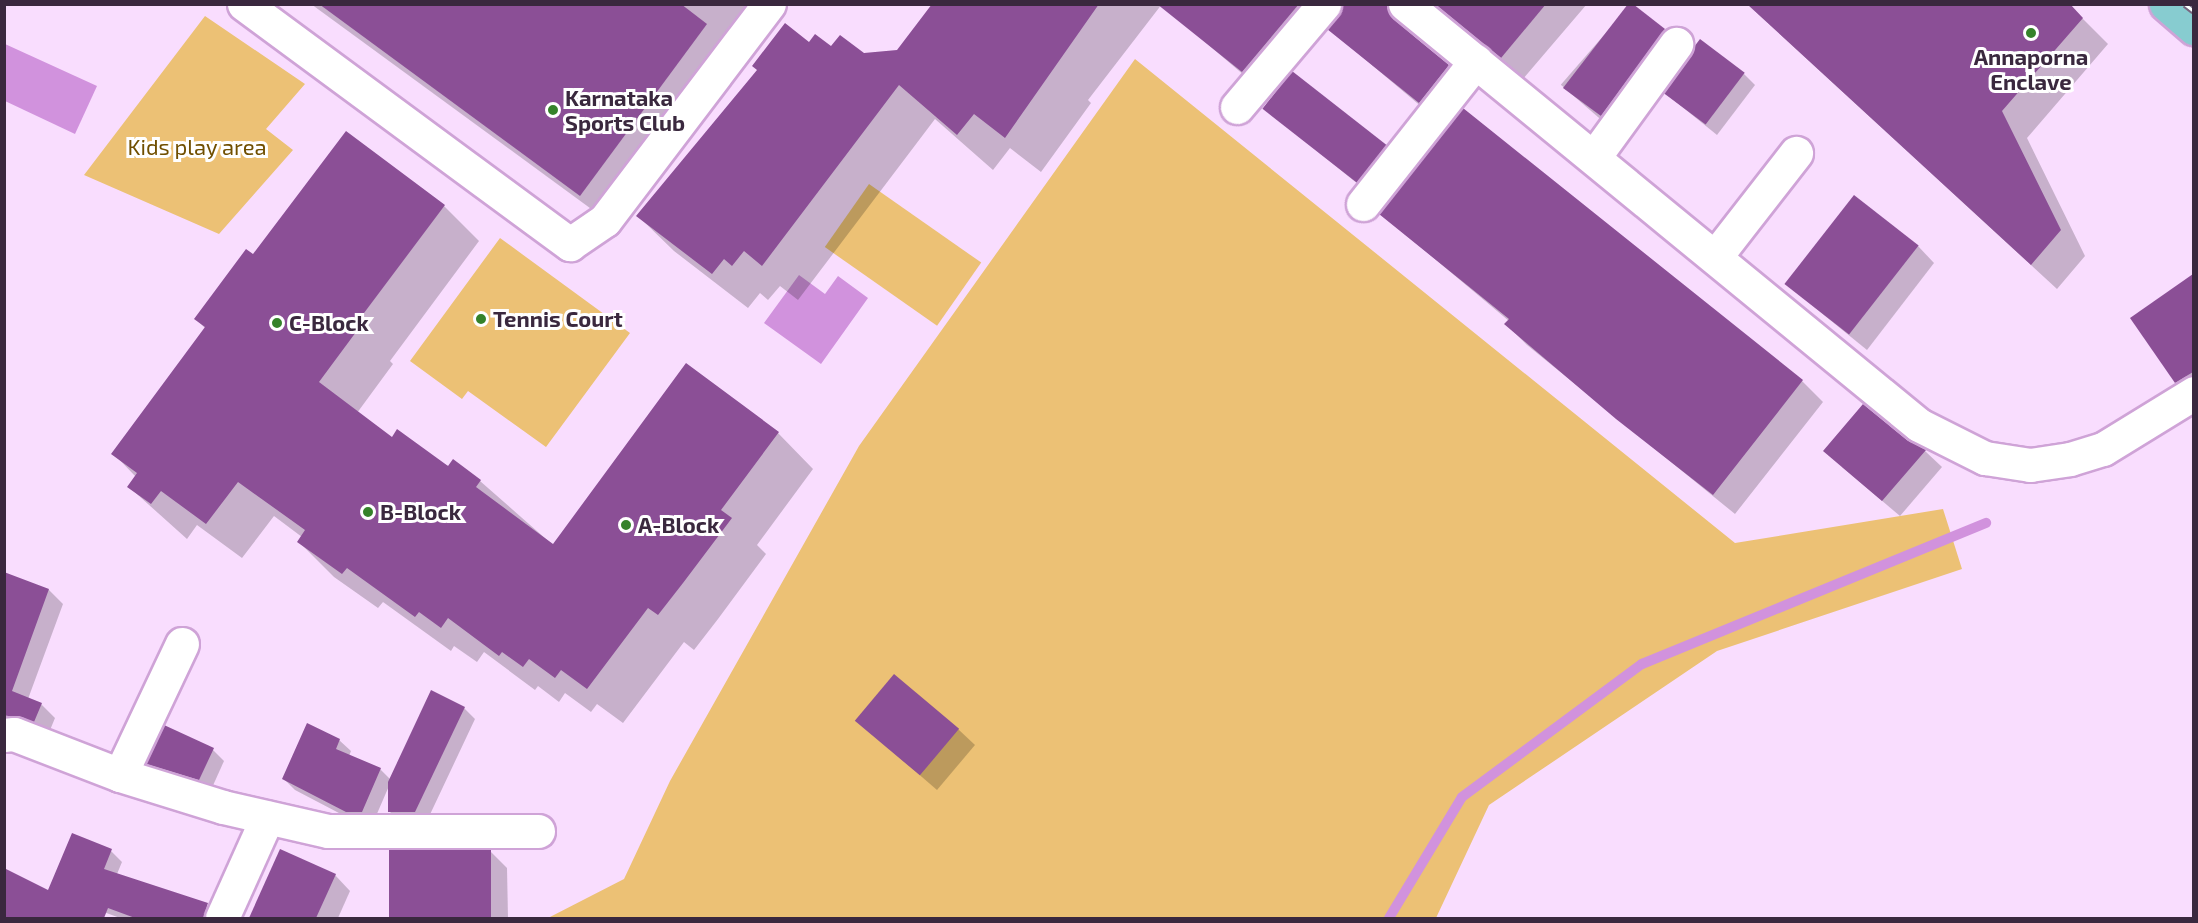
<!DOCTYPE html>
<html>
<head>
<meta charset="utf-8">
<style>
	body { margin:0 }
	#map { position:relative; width:2198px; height:923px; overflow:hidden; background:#f9ddfe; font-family:"Exo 2",sans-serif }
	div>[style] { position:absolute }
	.green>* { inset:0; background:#ecc175; transform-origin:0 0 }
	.water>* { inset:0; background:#d192dd }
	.shadow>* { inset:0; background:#0003; transform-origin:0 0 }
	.stream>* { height:10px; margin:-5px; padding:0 5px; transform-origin:5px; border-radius:5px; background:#d192dd }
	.building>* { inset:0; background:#8b4f96; transform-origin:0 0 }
	.roads { filter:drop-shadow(2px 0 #cfa3d7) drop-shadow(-2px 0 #cfa3d7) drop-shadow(0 2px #cfa3d7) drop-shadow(0 -2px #cfa3d7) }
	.minor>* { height:33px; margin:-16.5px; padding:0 16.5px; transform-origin:16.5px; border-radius:16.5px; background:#fff }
	.primary>* { height:33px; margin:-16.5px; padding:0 16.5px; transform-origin:16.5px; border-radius:16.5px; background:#87ccd0 }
	.rail>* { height:7px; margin-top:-3.5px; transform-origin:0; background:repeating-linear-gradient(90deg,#fff 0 14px,#7a657f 0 28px); box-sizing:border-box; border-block:2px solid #7a657f }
	.dots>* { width:16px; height:16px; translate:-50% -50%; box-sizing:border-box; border:3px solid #fff; border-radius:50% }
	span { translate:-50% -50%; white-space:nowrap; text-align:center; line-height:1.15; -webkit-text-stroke:6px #fff; paint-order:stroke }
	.poi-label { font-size:22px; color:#3a283e; font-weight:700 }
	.left { translate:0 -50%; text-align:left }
	.park-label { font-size:22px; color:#704f00 }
	.frame { position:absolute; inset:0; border:6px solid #3a283e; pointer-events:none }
</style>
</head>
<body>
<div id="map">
	<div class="green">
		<div style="clip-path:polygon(205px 16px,305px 84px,266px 129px,293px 150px,219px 234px,84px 175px)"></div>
		<div style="clip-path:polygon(1135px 59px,1735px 543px,1943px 509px,1962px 569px,1717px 651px,1489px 805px,1436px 918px,548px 918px,624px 879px,670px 781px,859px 446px)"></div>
		<div style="left:869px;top:184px;width:137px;height:77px;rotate:35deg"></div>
		<div style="clip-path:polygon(500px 238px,630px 333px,546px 447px,468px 391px,462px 399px,410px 361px)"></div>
	</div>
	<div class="water">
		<div style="clip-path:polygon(5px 44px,97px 86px,75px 134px,5px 101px)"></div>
		<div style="clip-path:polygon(799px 275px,825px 294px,838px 276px,868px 298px,821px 364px,764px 323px)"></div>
	</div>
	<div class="shadow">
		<div style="clip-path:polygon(311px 4px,760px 4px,609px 222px)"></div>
		<div style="clip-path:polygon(934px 4px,1162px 4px,1088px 100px,1091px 103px,1041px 172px,1010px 148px,993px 170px,935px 119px,798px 300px,780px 286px,768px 300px,760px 293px,748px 308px,674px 251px,638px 216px,809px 44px,863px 55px,898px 51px)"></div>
		<div style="clip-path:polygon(1178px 4px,1587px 4px,1523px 79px,1441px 11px,1421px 8px,1408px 23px,1409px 32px,1470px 88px,1442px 124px,1329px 29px,1342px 10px,1332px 14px,1265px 93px,1171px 13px)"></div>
		<div style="left:1631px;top:4px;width:58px;height:107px;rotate:41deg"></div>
		<div style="clip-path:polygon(1747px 4px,2068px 4px,2108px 44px,2027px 138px,2085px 256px,2057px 289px)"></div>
		<div style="clip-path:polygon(1744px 74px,1755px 85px,1717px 135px,1665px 93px)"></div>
		<div style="clip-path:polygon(1263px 108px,1385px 146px,1396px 157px,1368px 192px)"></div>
		<div style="clip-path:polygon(1463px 110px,1802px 381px,1823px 402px,1735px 514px,1527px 345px,1506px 324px,1509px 321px,1381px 214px)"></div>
		<div style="clip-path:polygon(444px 206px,479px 241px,390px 361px,393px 364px,357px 413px,392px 439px,480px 481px,554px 546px,686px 365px,778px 433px,813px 469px,757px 545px,766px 554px,718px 619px,694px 650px,684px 642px,623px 723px,597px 704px,591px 712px,565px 693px,559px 702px,538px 686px,535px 690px,484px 652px,477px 662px,454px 646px,451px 651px,383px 602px,378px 608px,334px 577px,299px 542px,302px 537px,274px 516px,242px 558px,197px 525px,187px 539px,129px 487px,136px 477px,113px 453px,206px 329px,196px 319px,253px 257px)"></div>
		<div style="clip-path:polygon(1918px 246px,1934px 263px,1867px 350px,1787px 285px)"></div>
		<div style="clip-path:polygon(2194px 276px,2194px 400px,2176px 382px,2132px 318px)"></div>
		<div style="clip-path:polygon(1906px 441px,1925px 451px,1942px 467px,1900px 516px,1842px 467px)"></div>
		<div style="clip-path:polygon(4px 574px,49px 590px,63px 604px,28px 699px,41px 704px,55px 718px,48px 735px,4px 721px)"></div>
		<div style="clip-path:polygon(464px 708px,475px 719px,426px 823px,401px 823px,390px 812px,389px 786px,373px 823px,358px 823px,295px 790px,284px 779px,339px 740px,351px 751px,349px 756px,380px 769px,390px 779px)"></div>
		<div style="clip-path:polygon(856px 720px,958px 729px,975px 745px,937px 790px)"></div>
		<div style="clip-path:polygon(213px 750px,224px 761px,211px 790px,159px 774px,148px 763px)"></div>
		<div style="clip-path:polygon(111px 851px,122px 862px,117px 874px,202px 903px,214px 914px,212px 918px,120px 918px,63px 897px)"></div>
		<div style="clip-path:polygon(282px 851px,335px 875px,350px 891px,338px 918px,250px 918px)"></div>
		<div style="clip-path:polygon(390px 851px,490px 851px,507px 868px,508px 918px,392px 918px)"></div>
		<div style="clip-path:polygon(4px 870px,25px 901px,54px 918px,4px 918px)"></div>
	</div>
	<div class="stream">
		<div style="left:1389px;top:918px;width:141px;rotate:-58.9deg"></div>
		<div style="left:1462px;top:797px;width:224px;rotate:-36.5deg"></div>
		<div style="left:1642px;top:664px;width:372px;rotate:-22.3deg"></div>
	</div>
	<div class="building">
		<div style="clip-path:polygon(319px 4px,681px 4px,707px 24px,580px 196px)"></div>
		<div style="clip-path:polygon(932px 4px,1099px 4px,1005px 138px,974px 114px,957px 135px,899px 85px,762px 266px,744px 251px,732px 266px,724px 259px,712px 274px,636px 216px,757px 70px,752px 66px,785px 23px,809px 42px,815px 34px,831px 46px,840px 35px,864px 53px,897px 50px)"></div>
		<div style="clip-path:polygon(1157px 4px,1299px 4px,1242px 72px)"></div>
		<div style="clip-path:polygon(1342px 4px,1387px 4px,1393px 19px,1449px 65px,1419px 103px,1327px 29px)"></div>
		<div style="clip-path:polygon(1435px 4px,1546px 4px,1501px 58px)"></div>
		<div style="clip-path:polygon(1628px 4px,1633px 4px,1665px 29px,1601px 116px,1563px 88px)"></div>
		<div style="clip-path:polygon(1747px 4px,2070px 4px,2083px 18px,2002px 111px,2061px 230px,2031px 265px)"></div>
		<div style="left:1700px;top:39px;width:56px;height:65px;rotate:37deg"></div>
		<div style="left:1292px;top:71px;width:120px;height:48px;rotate:38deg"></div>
		<div style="clip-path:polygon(1463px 108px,1803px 380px,1713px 495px,1616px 419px,1504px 324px,1509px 319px,1379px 214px)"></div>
		<div style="clip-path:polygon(346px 131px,445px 205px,355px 325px,359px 328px,319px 382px,392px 437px,397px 429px,448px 466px,453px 459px,481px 480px,476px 487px,553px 544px,686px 363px,779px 432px,721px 510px,732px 518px,683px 583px,658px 615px,648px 608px,587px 689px,561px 670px,555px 678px,529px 659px,523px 667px,502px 652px,499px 656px,448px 618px,441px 628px,419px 612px,415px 617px,347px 568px,342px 574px,297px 542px,305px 530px,238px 482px,206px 524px,161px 491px,151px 504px,127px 487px,137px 473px,111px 454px,205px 327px,194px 319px,246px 249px,253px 254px)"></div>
		<div style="left:1854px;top:195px;width:82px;height:113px;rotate:38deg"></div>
		<div style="clip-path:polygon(2193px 274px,2193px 372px,2175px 383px,2130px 318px)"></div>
		<div style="clip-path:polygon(1863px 404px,1907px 440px,1926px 450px,1882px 501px,1823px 451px)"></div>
		<div style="clip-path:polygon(4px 572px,49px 589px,12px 691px,42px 703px,34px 722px,4px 715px)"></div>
		<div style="left:894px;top:674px;width:85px;height:61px;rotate:40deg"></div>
		<div style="clip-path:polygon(431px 690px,465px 707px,415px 812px,388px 812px,388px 782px)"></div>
		<div style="clip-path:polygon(307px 723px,340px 739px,336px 749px,381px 768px,362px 812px,346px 812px,282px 779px)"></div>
		<div style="clip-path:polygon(164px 725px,214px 748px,199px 780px,146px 764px)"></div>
		<div style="clip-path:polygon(72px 833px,112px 849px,104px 869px,208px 903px,203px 918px,135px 918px,108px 908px,104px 918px,4px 918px,4px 868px,48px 890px)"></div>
		<div style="clip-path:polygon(280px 849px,336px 874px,316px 918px,249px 918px)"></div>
		<div style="left:389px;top:850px;width:102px;height:68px"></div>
	</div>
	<div class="roads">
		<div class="minor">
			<div style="left:244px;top:4px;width:405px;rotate:36.4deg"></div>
			<div style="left:570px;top:244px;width:42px;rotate:-34.4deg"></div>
			<div style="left:605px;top:220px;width:271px;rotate:-52.8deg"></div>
			<div style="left:1405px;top:4px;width:664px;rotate:39.32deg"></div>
			<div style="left:1919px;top:425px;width:74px;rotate:26.6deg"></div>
			<div style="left:1985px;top:458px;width:46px;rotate:8.8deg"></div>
			<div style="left:2030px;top:465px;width:40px;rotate:-8.5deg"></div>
			<div style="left:2070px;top:459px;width:34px;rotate:-17deg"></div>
			<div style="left:2103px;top:449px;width:107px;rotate:-31.6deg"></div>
			<div style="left:1237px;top:107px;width:135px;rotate:-49.8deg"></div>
			<div style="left:1594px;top:157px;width:140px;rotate:-54deg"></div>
			<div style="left:1363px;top:204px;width:182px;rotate:-51.7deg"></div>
			<div style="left:1715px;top:257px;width:132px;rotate:-52.1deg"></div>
			<div style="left:4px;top:735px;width:10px;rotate:-6deg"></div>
			<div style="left:14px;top:734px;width:114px;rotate:21.1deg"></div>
			<div style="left:120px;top:775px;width:145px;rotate:-64.7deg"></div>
			<div style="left:120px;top:775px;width:108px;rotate:17.3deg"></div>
			<div style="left:223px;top:807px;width:108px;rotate:12.9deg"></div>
			<div style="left:328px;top:831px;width:210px"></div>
			<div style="left:222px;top:918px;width:110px;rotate:-65.8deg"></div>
		</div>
		<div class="primary">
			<div style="left:2166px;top:4px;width:37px;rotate:41deg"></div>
		</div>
	</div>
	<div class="rail">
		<div style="left:2185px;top:4px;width:11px;rotate:38deg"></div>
	</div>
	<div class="dots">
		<div style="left:2031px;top:33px;background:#35822a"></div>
		<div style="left:553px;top:110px;background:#35822a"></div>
		<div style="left:481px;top:319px;background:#35822a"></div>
		<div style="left:277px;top:323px;background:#35822a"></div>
		<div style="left:368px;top:512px;background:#35822a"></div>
		<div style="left:626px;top:525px;background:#35822a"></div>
	</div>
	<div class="poi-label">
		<span style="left:2031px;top:69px">Annaporna<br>Enclave</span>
		<span class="left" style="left:565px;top:110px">Karnataka<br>Sports Club</span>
		<span class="left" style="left:493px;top:319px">Tennis Court</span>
		<span class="left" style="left:289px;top:323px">C-Block</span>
		<span class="left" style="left:380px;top:512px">B-Block</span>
		<span class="left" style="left:638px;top:525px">A-Block</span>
	</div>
	<div class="park-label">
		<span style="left:197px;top:147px">Kids play area</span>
	</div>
	<div class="frame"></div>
</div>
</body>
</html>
